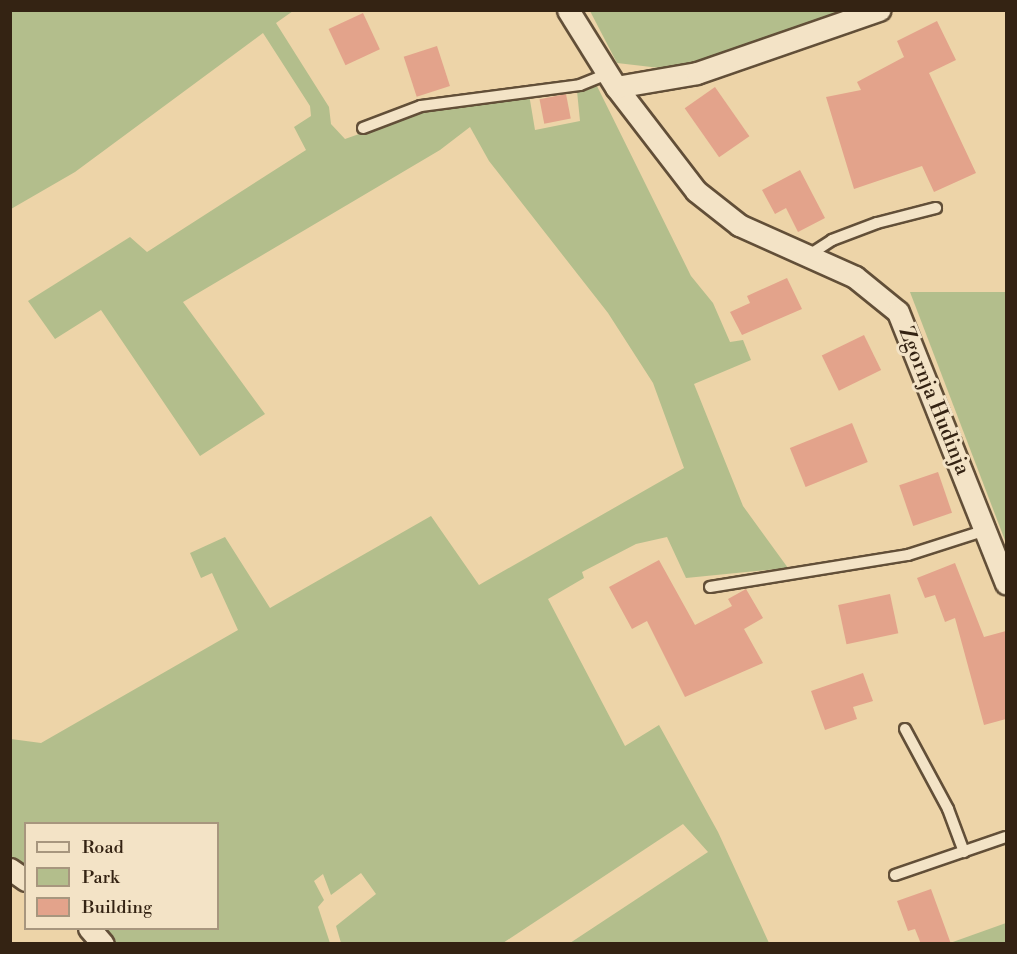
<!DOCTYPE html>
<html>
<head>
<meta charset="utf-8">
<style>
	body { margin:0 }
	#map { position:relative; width:1017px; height:954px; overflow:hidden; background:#edd4a8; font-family:"Libre Bodoni",serif }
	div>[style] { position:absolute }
	.green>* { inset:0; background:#b3be8c }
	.building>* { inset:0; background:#e3a38b; transform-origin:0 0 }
	.roads { filter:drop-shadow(2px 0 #624f38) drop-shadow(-2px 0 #624f38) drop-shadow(0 2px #624f38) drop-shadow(0 -2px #624f38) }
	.lane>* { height:10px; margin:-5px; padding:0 5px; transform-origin:5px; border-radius:5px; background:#f3e3c6 }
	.street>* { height:21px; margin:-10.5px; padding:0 10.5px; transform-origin:10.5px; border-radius:10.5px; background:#f3e3c6 }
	span { translate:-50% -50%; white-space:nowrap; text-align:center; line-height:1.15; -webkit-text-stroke:6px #f3e3c6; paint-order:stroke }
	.street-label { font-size:21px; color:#342313 }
	.frame { position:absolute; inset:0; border:12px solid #342313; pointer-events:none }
	.legend { position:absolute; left:24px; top:822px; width:195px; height:108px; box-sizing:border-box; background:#f3e3c6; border:2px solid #a7967e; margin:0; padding:8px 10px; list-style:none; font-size:18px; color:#342313 }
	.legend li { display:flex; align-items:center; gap:12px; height:30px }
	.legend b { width:30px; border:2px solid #a7967e }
</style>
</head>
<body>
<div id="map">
	<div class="green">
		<div style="clip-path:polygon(11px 11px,293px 11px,276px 23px,329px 107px,331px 124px,345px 139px,424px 111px,529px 94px,535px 130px,580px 121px,577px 91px,597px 86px,691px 276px,713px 303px,730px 342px,743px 340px,751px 360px,694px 384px,743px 506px,788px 568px,686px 578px,667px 537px,636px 544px,582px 572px,584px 578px,548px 599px,625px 746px,659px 725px,718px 832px,769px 943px,570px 943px,708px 852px,683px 824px,503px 943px,341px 943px,336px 926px,376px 894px,361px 873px,331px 895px,323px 874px,314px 881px,324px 900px,318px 907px,330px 943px,113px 943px,99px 929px,218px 928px,218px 824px,26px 824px,25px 870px,11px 859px,11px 739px,41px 743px,238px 630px,212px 573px,201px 578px,190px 553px,225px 537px,270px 608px,431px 516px,479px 585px,684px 468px,653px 383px,608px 313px,489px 161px,470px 127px,440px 150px,183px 302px,265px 414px,200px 456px,101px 310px,55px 339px,28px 301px,130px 237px,147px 252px,306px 150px,294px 127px,311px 116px,310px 106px,263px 33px,75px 172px,11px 209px)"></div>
		<div style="clip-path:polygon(590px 11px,852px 11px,699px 64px,660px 68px,617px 63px)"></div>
		<div style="clip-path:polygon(910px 292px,1006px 292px,1006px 543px)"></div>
		<div style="clip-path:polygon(1006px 923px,1006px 943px,950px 943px)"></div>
	</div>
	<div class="building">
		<div style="left:363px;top:13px;width:40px;height:38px;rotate:65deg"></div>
		<div style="clip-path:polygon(937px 21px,956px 60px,929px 73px,976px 173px,934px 192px,922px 166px,854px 189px,826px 97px,861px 90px,857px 82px,904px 57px,897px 41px)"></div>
		<div style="left:437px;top:46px;width:42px;height:35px;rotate:72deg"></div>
		<div style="left:715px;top:87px;width:60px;height:37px;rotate:55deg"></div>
		<div style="left:566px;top:94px;width:25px;height:27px;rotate:79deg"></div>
		<div style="clip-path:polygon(800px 170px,825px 218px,798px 232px,786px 208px,775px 214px,762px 190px)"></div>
		<div style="clip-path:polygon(787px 278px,802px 309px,742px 335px,730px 312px,750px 303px,747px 296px)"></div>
		<div style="left:864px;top:335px;width:39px;height:47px;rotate:64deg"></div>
		<div style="left:852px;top:423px;width:42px;height:67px;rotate:68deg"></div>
		<div style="left:938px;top:472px;width:43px;height:41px;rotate:71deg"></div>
		<div style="clip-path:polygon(659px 560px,695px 625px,732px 606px,728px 599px,746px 589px,763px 618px,744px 629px,763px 663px,685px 697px,647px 621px,632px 629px,609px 587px)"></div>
		<div style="clip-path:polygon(955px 563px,984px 637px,1006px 631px,1006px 719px,984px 725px,955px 618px,945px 622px,935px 595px,925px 598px,917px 578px)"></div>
		<div style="left:890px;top:594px;width:40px;height:53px;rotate:78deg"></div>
		<div style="clip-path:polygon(863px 673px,873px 701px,853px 707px,857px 719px,825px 730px,811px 691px)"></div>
		<div style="clip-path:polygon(931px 889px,951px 944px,921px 944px,915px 929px,908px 931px,897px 901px)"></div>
	</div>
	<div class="roads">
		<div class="lane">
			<div style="left:363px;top:128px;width:62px;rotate:-20.8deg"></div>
			<div style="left:421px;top:106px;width:160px;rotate:-7.5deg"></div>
			<div style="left:580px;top:85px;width:29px;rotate:-22deg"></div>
			<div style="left:806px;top:257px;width:31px;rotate:-33deg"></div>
			<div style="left:832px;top:240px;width:48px;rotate:-20.7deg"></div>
			<div style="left:877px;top:223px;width:61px;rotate:-14.3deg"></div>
			<div style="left:710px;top:587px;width:201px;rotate:-9.2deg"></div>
			<div style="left:908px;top:555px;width:82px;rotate:-17.8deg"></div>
			<div style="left:905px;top:729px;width:91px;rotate:61.7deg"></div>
			<div style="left:948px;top:809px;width:46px;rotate:69.6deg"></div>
			<div style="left:895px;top:875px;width:117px;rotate:-18.9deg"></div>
		</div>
		<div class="street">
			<div style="left:568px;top:10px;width:91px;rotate:58.1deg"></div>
			<div style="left:616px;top:87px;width:131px;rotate:52.4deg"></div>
			<div style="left:696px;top:191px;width:55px;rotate:38.3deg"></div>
			<div style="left:739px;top:225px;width:127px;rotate:24.1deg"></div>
			<div style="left:855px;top:277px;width:55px;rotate:39.1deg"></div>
			<div style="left:898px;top:312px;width:292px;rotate:68.3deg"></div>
			<div style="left:616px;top:87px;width:82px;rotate:-9.8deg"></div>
			<div style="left:697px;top:73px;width:193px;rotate:-19.1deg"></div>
			<div style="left:10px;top:869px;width:19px;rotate:35deg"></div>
			<div style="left:89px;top:928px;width:21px;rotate:49deg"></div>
		</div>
	</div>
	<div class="street-label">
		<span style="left:934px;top:401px;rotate:68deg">Zgornja Hudinja</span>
	</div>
	<div class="frame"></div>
	<ul class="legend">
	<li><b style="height:8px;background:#f3e3c6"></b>Road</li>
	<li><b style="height:16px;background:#b3be8c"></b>Park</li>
	<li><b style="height:16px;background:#e3a38b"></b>Building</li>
	</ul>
</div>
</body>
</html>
